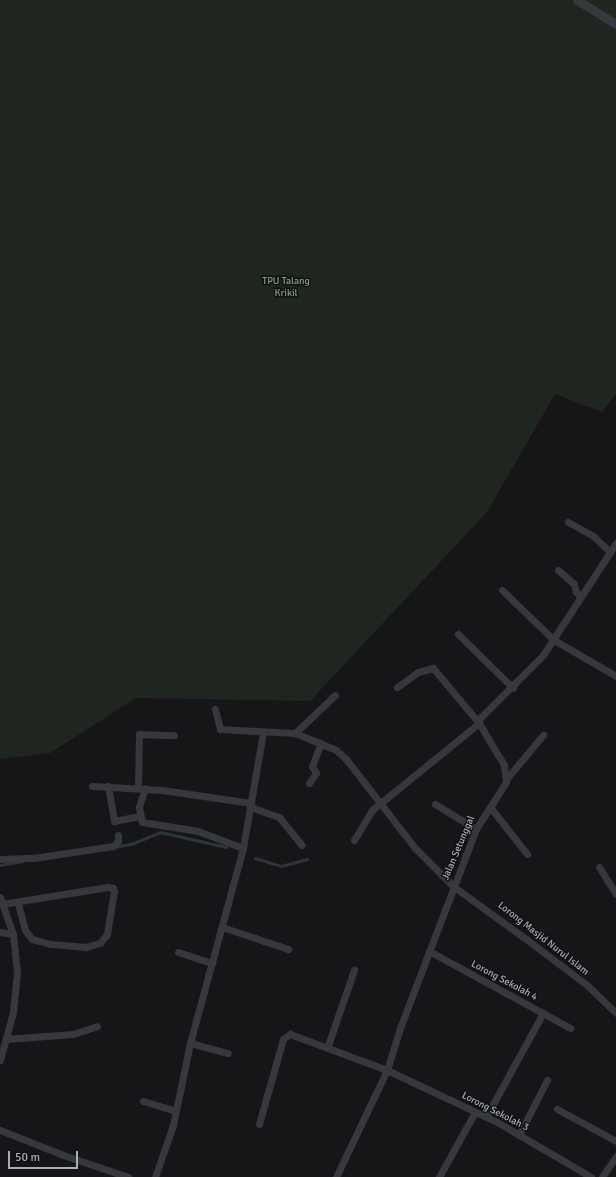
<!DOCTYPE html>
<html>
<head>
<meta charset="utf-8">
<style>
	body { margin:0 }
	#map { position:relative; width:616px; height:1177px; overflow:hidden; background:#161618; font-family:Signika,sans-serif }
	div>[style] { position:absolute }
	.green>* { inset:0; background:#1e261f }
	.stream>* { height:3px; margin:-1.5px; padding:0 1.5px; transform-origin:1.5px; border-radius:1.5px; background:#2c353c }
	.minor>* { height:7px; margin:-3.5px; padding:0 3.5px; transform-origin:3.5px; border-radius:3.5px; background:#37383d }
	.tertiary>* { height:9px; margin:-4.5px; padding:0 4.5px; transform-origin:4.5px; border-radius:4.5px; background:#37383d }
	span { translate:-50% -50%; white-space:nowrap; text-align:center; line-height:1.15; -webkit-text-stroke:3px #111113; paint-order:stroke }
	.park-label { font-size:10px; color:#7fa381 }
	.street-label { font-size:10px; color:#a8adb8 }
	.scale { position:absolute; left:8px; top:1151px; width:70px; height:18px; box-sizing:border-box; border:2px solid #a8adb8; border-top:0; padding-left:5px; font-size:12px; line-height:14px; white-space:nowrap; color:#a8adb8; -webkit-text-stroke:3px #111113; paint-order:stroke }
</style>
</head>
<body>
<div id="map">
	<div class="green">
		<div style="clip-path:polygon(0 0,616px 0,616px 394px,602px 412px,555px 394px,487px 512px,310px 701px,136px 698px,50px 753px,0 759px)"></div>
	</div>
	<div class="stream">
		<div style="left:114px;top:847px;width:17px;rotate:-10deg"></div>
		<div style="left:131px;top:844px;width:31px;rotate:-22deg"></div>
		<div style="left:160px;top:832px;width:68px;rotate:12.8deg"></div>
		<div style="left:255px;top:858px;width:27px;rotate:17deg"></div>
		<div style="left:281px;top:866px;width:27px;rotate:-15deg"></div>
		<div style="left:0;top:865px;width:23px;rotate:-10deg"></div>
	</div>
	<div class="minor">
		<div style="left:568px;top:522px;width:29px;rotate:29deg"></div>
		<div style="left:593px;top:536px;width:23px;rotate:43deg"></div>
		<div style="left:558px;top:570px;width:21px;rotate:41deg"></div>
		<div style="left:574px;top:584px;width:8px;rotate:76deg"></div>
		<div style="left:576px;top:592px;width:6px;rotate:45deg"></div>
		<div style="left:502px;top:590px;width:72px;rotate:43.9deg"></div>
		<div style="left:554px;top:640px;width:72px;rotate:30.1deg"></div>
		<div style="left:458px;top:634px;width:77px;rotate:44.5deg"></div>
		<div style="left:215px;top:709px;width:21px;rotate:76deg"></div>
		<div style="left:220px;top:729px;width:75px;rotate:3.1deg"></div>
		<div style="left:295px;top:733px;width:44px;rotate:22.5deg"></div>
		<div style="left:336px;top:750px;width:13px;rotate:42deg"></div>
		<div style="left:346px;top:759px;width:113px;rotate:52.2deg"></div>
		<div style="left:415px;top:848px;width:54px;rotate:45deg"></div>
		<div style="left:453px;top:886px;width:90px;rotate:36deg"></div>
		<div style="left:526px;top:939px;width:76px;rotate:37deg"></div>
		<div style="left:587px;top:985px;width:40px;rotate:44deg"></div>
		<div style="left:295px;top:733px;width:55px;rotate:-43.5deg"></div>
		<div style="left:508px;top:777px;width:55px;rotate:-50.2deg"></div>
		<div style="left:309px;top:783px;width:12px;rotate:-55deg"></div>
		<div style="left:316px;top:773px;width:8px;rotate:-120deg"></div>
		<div style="left:312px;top:766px;width:25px;rotate:-69deg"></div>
		<div style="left:92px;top:786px;width:70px;rotate:3.3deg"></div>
		<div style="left:162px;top:790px;width:90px;rotate:8.3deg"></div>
		<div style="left:108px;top:786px;width:36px;rotate:80deg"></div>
		<div style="left:114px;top:821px;width:25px;rotate:-11deg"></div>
		<div style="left:138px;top:787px;width:53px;rotate:-88.9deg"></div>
		<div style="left:139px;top:734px;width:35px;rotate:2deg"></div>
		<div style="left:145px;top:788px;width:20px;rotate:108deg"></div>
		<div style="left:139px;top:807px;width:15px;rotate:79deg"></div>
		<div style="left:142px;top:822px;width:57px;rotate:9.1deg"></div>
		<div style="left:198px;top:831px;width:48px;rotate:20.7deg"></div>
		<div style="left:435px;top:804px;width:48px;rotate:31.4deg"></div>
		<div style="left:251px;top:807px;width:30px;rotate:20deg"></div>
		<div style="left:279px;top:817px;width:36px;rotate:51deg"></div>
		<div style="left:490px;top:807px;width:60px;rotate:51.8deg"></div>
		<div style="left:354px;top:840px;width:35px;rotate:-59deg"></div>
		<div style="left:372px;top:810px;width:138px;rotate:-39.1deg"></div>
		<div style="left:479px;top:723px;width:72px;rotate:-129.9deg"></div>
		<div style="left:433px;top:668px;width:16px;rotate:165deg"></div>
		<div style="left:418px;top:672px;width:26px;rotate:144deg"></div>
		<div style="left:0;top:859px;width:34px;rotate:-2deg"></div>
		<div style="left:34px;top:858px;width:80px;rotate:-8.6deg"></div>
		<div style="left:113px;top:846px;width:7px;rotate:-45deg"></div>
		<div style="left:118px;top:841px;width:6px;rotate:-90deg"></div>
		<div style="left:599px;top:867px;width:32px;rotate:58deg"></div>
		<div style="left:0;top:897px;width:39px;rotate:71deg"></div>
		<div style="left:13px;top:934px;width:39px;rotate:84deg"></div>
		<div style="left:17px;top:973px;width:39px;rotate:96deg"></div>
		<div style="left:13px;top:1012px;width:50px;rotate:105.2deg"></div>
		<div style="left:2px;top:904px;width:107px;rotate:-9.1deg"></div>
		<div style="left:108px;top:887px;width:5px;rotate:11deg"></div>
		<div style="left:113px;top:888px;width:3px;rotate:72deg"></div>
		<div style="left:114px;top:891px;width:44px;rotate:99.2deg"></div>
		<div style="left:107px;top:934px;width:11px;rotate:128deg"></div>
		<div style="left:100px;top:943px;width:15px;rotate:164deg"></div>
		<div style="left:86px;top:947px;width:36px;rotate:-175deg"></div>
		<div style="left:50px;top:944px;width:19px;rotate:-164deg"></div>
		<div style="left:32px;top:939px;width:11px;rotate:-128deg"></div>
		<div style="left:25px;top:930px;width:28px;rotate:-105deg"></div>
		<div style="left:222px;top:927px;width:70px;rotate:18.4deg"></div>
		<div style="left:0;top:932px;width:13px;rotate:9deg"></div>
		<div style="left:429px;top:951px;width:161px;rotate:28.6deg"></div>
		<div style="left:178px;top:952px;width:36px;rotate:18deg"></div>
		<div style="left:6px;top:1039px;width:67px;rotate:-4.3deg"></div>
		<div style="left:73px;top:1034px;width:25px;rotate:-18deg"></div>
		<div style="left:190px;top:1043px;width:39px;rotate:15deg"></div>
		<div style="left:327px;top:1048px;width:83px;rotate:-70.9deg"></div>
		<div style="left:143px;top:1101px;width:34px;rotate:17deg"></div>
		<div style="left:557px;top:1109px;width:67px;rotate:28.5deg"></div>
		<div style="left:486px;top:1117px;width:119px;rotate:-61.3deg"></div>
		<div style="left:259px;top:1124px;width:88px;rotate:-74.2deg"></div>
		<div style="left:283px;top:1039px;width:9px;rotate:-36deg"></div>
		<div style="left:290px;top:1034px;width:103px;rotate:20.4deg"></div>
		<div style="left:387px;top:1070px;width:122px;rotate:25.3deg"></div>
		<div style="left:497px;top:1122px;width:109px;rotate:30.3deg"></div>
		<div style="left:0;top:1130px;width:68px;rotate:21.6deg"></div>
		<div style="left:63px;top:1155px;width:69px;rotate:18.7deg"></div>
		<div style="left:519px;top:1135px;width:62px;rotate:-63deg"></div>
		<div style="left:155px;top:1177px;width:55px;rotate:-70.9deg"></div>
		<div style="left:173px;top:1125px;width:84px;rotate:-78.3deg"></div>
		<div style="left:190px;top:1043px;width:202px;rotate:-74.8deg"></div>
		<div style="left:243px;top:848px;width:118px;rotate:-80.2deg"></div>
		<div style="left:336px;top:1177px;width:119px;rotate:-64.5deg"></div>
		<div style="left:387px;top:1070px;width:44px;rotate:-72.8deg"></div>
		<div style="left:400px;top:1028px;width:213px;rotate:-69.1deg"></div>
		<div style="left:476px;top:829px;width:56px;rotate:-57.4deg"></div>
		<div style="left:506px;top:782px;width:17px;rotate:-97deg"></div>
		<div style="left:504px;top:765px;width:49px;rotate:-120.8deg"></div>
		<div style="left:479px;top:723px;width:4px;rotate:-90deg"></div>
		<div style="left:479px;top:719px;width:91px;rotate:-45deg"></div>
		<div style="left:543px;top:655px;width:134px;rotate:-56.9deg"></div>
		<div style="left:439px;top:1177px;width:74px;rotate:-61deg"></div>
		<div style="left:602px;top:1177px;width:25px;rotate:-56deg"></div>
	</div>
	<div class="tertiary">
		<div style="left:577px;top:0;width:46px;rotate:31.6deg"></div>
	</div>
	<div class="park-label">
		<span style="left:286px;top:287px">TPU Talang<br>Krikil</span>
	</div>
	<div class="street-label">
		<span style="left:459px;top:848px;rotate:-67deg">Jalan Setunggal</span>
		<span style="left:543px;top:939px;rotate:38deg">Lorong Masjid Nurul Islam</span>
		<span style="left:504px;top:981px;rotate:28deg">Lorong Sekolah 4</span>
		<span style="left:495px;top:1112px;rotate:27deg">Lorong Sekolah 3</span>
	</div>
	<div class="scale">50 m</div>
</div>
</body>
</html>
